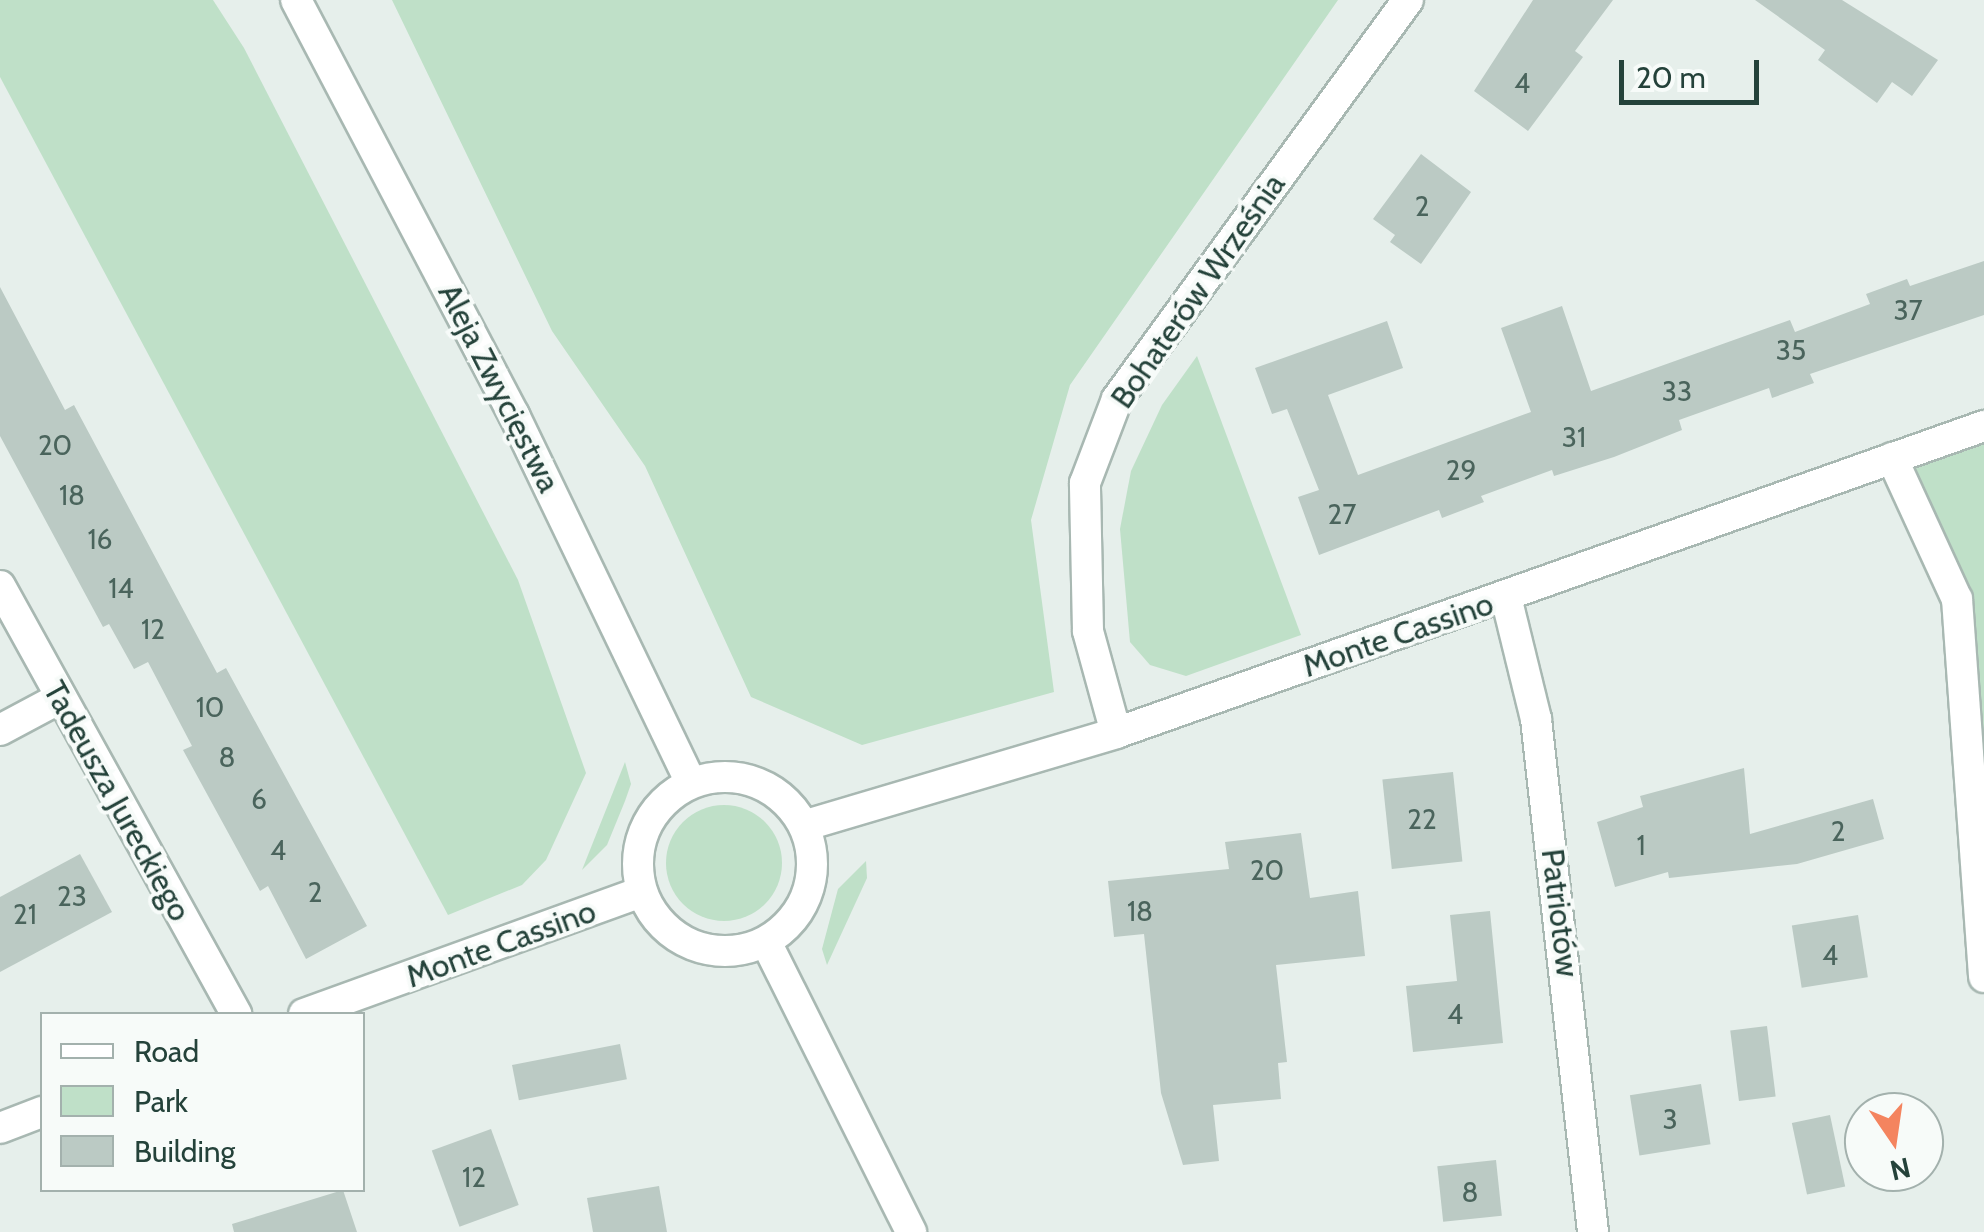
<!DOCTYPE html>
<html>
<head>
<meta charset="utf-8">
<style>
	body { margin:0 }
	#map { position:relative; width:1984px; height:1232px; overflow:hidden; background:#e6efeb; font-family:Cabin,sans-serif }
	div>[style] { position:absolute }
	.green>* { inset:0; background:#bfe0c8 }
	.round { border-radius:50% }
	.building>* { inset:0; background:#bbcac4; transform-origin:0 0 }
	.roads { filter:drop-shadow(2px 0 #a8b8b2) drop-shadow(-2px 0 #a8b8b2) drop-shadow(0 2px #a8b8b2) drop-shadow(0 -2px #a8b8b2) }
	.minor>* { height:30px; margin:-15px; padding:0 15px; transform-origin:15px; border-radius:15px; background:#fff }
	.secondary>* { height:30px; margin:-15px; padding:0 15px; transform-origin:15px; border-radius:15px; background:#fff }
	.secondary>.ring { margin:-15px; padding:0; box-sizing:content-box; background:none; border:30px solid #fff; border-radius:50% }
	span { translate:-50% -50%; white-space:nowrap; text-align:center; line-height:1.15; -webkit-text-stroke:8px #f7fbf9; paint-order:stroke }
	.number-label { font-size:28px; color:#4a645c }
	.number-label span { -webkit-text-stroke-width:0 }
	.street-label { font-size:32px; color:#24423a }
	.legend { position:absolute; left:40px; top:1012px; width:325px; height:180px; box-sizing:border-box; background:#f7fbf9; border:2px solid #a3b1ad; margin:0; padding:12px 18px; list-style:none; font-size:30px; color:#24423a }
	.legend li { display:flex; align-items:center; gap:20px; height:50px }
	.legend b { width:50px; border:2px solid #a3b1ad }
	.north { position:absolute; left:1844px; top:1092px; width:100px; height:100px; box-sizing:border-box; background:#f7fbf9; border:2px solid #a3b1ad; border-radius:50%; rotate:167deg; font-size:28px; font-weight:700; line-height:40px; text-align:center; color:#24423a }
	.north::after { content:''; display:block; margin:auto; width:35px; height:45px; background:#f4845f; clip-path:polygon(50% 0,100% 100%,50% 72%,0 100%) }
	.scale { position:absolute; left:1619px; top:60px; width:140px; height:45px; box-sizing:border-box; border:5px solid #24423a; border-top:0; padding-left:12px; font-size:30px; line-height:35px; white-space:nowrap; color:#24423a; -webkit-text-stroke:8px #f7fbf9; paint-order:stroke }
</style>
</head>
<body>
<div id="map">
	<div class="green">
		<div style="clip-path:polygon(0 0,213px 0,244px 48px,518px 580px,586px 773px,546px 860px,522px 885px,448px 915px,0 77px)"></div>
		<div style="clip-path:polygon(392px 0,1338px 0,1070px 385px,1031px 520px,1054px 692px,862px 745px,751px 697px,645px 466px,552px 331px)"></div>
		<div style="clip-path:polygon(1197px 356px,1301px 635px,1186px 676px,1150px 665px,1130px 642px,1120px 529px,1131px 471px,1162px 405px)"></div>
		<div style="clip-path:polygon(1984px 425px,1984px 977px,1957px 599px,1892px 458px)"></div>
		<div style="clip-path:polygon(625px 762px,631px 784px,625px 801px,607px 845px,582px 870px)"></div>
		<div class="round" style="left:666px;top:805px;width:116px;height:116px"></div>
		<div style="clip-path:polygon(866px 861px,867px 878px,827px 965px,822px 949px,838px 889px)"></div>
	</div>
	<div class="building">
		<div style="clip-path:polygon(1533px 0,1613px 0,1575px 51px,1583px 57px,1528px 131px,1474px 91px)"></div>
		<div style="clip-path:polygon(1755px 0,1842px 0,1938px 60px,1912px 96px,1892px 82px,1877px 103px,1818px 60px,1825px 50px)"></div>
		<div style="clip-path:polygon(1421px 154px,1471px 192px,1421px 264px,1390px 242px,1395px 235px,1373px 219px)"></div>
		<div style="clip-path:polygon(1984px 261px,1984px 315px,1810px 374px,1814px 383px,1772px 398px,1769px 388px,1679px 420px,1682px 430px,1614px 457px,1554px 476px,1552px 470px,1481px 496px,1484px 502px,1442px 518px,1439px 510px,1319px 555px,1298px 497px,1319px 490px,1287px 409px,1272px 414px,1255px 368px,1387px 321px,1403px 368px,1328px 395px,1358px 475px,1531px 412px,1501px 328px,1562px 306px,1591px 391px,1790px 320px,1795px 332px,1870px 304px,1866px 294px,1907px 279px,1910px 286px)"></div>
		<div style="clip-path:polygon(0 287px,65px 410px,74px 405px,217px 673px,226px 668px,367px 926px,306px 959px,268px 886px,260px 891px,183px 750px,192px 746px,148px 662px,134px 669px,109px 624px,103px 627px,0 436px)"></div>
		<div style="clip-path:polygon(1744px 768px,1750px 834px,1873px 799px,1884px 839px,1797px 864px,1669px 878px,1668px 872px,1615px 887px,1597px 822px,1643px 807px,1640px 796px)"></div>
		<div style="left:1453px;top:772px;width:90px;height:71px;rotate:84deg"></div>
		<div style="clip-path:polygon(1301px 833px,1310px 898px,1358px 891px,1365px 956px,1276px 965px,1287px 1062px,1278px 1063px,1281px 1099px,1213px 1105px,1219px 1161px,1183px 1165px,1161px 1093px,1144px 934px,1114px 937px,1108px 881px,1229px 869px,1225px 842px)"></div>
		<div style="clip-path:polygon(80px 854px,112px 912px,0 972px,0 897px)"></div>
		<div style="clip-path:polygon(1490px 911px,1503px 1043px,1413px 1052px,1406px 986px,1457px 981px,1450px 915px)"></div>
		<div style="left:1858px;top:915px;width:63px;height:67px;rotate:81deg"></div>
		<div style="left:1767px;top:1026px;width:71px;height:37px;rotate:83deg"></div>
		<div style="left:620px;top:1044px;width:36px;height:110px;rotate:79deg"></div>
		<div style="left:1701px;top:1084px;width:61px;height:72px;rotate:81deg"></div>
		<div style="left:1830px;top:1115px;width:73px;height:39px;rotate:78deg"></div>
		<div style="left:491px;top:1129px;width:81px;height:63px;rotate:70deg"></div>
		<div style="left:1496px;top:1160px;width:56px;height:59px;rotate:84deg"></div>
		<div style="clip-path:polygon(659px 1186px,667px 1232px,593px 1232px,587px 1198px)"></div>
		<div style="clip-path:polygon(343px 1190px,357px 1232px,234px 1232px,232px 1224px)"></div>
	</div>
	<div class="roads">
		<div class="minor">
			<div style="left:1892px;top:458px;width:155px;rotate:65.3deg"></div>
			<div style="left:1957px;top:599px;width:379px;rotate:85.9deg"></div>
			<div style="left:0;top:586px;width:489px;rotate:61.1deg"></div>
			<div style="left:1506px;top:597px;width:126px;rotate:76.2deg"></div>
			<div style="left:1536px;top:719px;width:516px;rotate:83.66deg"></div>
			<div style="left:0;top:730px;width:68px;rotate:-28.1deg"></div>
			<div style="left:1116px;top:733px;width:106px;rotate:-105.4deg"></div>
			<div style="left:1088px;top:631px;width:148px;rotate:-91.2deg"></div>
			<div style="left:1085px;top:483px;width:90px;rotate:-69.1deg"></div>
			<div style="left:1117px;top:399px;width:494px;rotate:-53.9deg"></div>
			<div style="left:806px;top:825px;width:323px;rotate:-16.5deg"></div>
			<div style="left:1116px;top:733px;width:921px;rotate:-19.48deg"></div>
			<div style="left:304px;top:1014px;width:358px;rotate:-19.9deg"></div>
			<div style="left:0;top:1128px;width:45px;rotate:-20.9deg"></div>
		</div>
		<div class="secondary">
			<div style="left:296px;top:0;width:469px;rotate:62.3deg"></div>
			<div style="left:514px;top:415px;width:408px;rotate:64.3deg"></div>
			<div class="ring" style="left:638px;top:777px;width:144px;height:144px"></div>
			<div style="left:766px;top:942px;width:324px;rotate:63.4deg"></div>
		</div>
	</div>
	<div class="number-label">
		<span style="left:1522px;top:83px">4</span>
		<span style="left:1422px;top:206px">2</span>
		<span style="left:1908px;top:310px">37</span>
		<span style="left:1791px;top:350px">35</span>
		<span style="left:1677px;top:391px">33</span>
		<span style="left:1574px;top:437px">31</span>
		<span style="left:55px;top:445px">20</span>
		<span style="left:1461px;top:470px">29</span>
		<span style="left:72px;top:495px">18</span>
		<span style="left:1342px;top:514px">27</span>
		<span style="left:100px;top:539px">16</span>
		<span style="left:121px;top:588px">14</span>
		<span style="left:153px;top:629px">12</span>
		<span style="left:210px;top:707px">10</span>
		<span style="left:227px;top:757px">8</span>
		<span style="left:259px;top:799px">6</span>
		<span style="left:1422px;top:819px">22</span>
		<span style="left:1838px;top:831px">2</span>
		<span style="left:1641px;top:845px">1</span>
		<span style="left:278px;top:850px">4</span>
		<span style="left:1267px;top:870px">20</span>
		<span style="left:315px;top:892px">2</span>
		<span style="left:72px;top:896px">23</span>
		<span style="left:1140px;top:911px">18</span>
		<span style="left:25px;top:914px">21</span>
		<span style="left:1830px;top:955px">4</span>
		<span style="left:1455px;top:1014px">4</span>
		<span style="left:1670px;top:1119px">3</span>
		<span style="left:474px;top:1177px">12</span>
		<span style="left:1470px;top:1192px">8</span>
	</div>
	<div class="street-label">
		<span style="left:1198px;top:291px;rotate:-55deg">Bohaterów Września</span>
		<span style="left:499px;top:388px;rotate:63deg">Aleja Zwycięstwa</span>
		<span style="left:1398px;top:635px;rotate:-19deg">Monte Cassino</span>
		<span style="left:117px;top:801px;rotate:61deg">Tadeusza Jureckiego</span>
		<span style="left:1560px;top:913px;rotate:83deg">Patriotów</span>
		<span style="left:501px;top:944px;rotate:-20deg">Monte Cassino</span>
	</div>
	<ul class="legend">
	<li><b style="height:12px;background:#fff"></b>Road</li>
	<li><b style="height:28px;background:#bfe0c8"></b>Park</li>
	<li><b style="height:28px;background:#bbcac4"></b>Building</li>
	</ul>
	<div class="north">N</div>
	<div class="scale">20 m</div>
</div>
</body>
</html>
